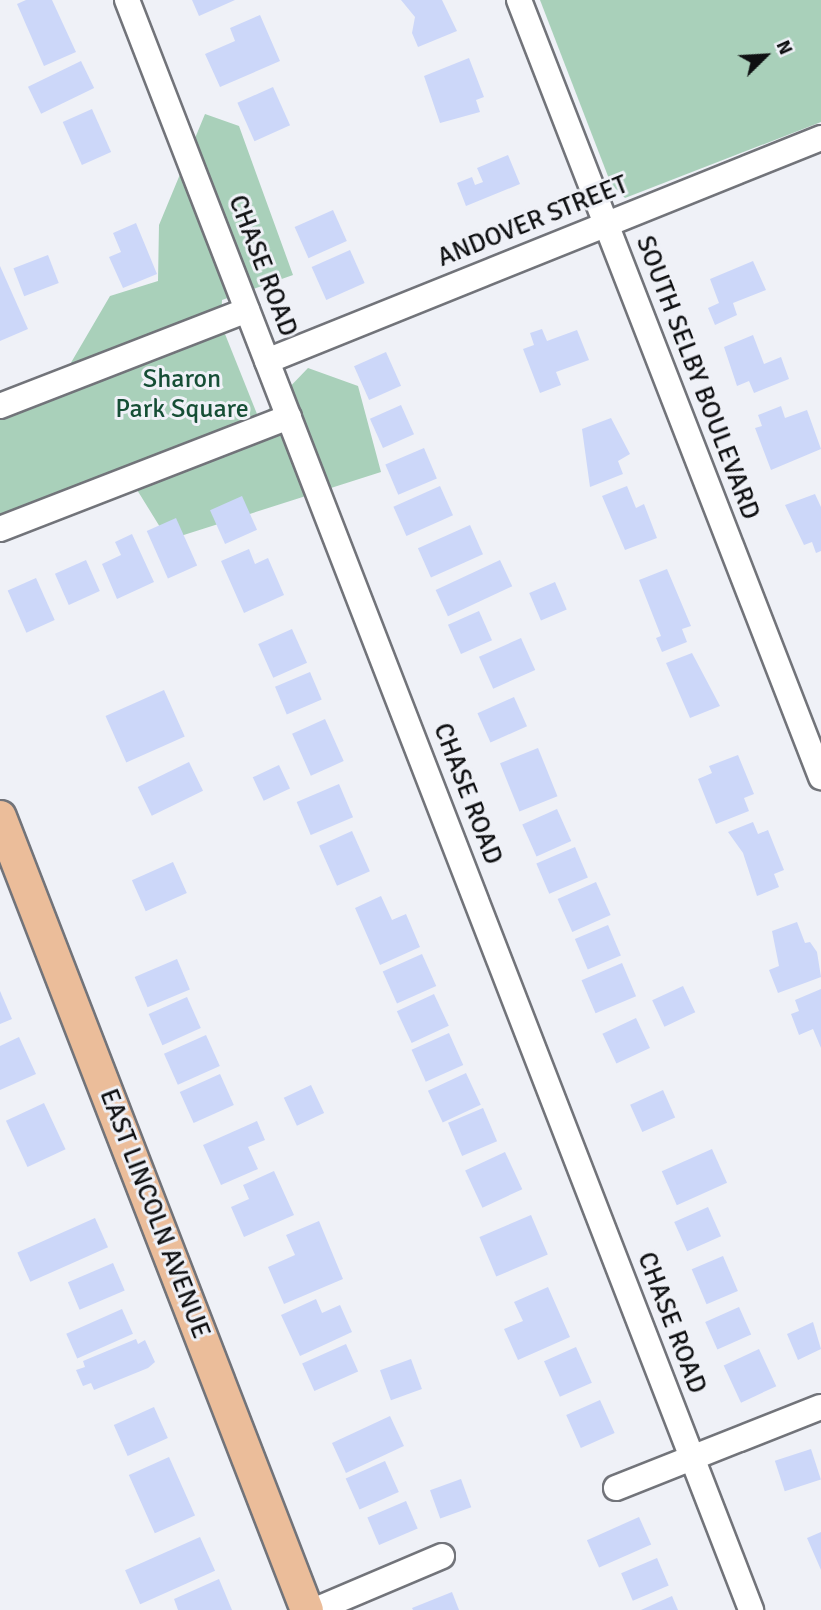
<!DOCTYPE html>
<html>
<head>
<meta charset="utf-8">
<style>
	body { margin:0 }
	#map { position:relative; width:821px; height:1610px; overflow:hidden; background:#eff1f7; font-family:Signika,sans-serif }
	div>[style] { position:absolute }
	.green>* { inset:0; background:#a9d0ba }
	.building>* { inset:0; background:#ccd7f9; transform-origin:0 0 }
	.roads { filter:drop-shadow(2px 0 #72747a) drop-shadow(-2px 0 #72747a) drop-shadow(0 2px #72747a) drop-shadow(0 -2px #72747a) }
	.minor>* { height:24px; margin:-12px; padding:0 12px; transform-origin:12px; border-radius:12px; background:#fff }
	.major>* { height:32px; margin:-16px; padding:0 16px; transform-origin:16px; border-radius:16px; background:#ebbd9a }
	span { translate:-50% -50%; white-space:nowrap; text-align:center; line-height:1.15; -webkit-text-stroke:6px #eff1f7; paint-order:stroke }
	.street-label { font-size:26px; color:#0f1012 }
	.park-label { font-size:26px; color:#154e35 }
	.north { position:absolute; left:730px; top:21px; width:70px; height:70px; -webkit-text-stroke:5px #eff1f7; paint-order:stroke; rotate:66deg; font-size:19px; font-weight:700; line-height:28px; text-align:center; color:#0f1012 }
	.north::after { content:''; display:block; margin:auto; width:24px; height:32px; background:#0f1012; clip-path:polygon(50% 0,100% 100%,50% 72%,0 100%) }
</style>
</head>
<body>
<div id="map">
	<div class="green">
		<div style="clip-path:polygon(540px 0,821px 0,821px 122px,625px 198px,611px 184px)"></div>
		<div style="clip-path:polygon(205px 114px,239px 126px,293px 275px,222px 300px,221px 324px,259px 419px,308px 368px,358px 386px,381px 472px,168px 540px,126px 472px,0 522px,0 411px,55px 390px,110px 296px,158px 281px,159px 225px)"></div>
	</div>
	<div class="building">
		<div style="clip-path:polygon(26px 0,52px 0,76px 52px,44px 66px,17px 4px)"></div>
		<div style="clip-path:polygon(192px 0,235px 0,199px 16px)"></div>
		<div style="clip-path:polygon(401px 0,442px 0,457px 31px,418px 47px,412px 33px,415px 17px)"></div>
		<div style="clip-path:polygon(260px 15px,280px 61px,220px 87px,205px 54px,235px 41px,230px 28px)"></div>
		<div style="clip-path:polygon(469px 58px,484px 97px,476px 100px,480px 112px,440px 123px,424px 76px)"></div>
		<div style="left:81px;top:61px;width:30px;height:59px;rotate:64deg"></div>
		<div style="left:273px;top:87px;width:42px;height:39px;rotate:66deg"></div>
		<div style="left:92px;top:109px;width:47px;height:32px;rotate:66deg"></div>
		<div style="clip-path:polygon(508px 155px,520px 184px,466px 206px,457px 183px,472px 177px,475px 185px,483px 182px,477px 168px)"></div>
		<div style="left:333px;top:210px;width:34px;height:42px;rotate:66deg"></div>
		<div style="clip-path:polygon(136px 223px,157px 274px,123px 288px,109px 257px,121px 252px,113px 233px)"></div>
		<div style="left:350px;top:250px;width:36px;height:42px;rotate:66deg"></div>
		<div style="left:48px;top:255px;width:30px;height:37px;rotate:69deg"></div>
		<div style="clip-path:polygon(753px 261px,766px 290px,733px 303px,737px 315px,715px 325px,708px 308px,719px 303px,710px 279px)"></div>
		<div style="clip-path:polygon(0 266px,28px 329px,0 341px)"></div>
		<div style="clip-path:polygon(542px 329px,547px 341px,577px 330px,589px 360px,556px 372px,561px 385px,540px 393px,523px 349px,534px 345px,530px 333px)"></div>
		<div style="clip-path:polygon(753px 335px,764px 364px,781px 357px,789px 379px,754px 393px,749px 381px,737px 386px,724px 347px)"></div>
		<div style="left:386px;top:352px;width:37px;height:35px;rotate:66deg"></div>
		<div style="left:401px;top:405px;width:32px;height:34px;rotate:66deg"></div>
		<div style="clip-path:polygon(781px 406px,785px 418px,807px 410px,821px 449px,771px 470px,755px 428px,762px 426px,758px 415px)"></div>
		<div style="clip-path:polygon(611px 418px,630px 454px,618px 461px,623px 474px,590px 487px,582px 429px)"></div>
		<div style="left:424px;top:448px;width:33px;height:42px;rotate:67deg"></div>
		<div style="left:440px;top:486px;width:32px;height:51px;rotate:66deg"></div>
		<div style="clip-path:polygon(627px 486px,636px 508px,644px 504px,657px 538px,625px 550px,602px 496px)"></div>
		<div style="clip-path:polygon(815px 494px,821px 507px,821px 551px,816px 553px,812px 542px,804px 545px,785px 505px)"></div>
		<div style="left:242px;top:496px;width:37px;height:35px;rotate:66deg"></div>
		<div style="left:176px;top:518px;width:52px;height:32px;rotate:66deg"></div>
		<div style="left:470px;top:525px;width:32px;height:57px;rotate:66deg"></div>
		<div style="clip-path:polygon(132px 534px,154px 582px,117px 599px,102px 564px,121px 555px,115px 542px)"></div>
		<div style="clip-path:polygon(249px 549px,255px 564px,268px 558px,284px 595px,244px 613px,221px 561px)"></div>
		<div style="left:86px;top:560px;width:34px;height:34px;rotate:66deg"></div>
		<div style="left:500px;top:560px;width:29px;height:71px;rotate:65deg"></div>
		<div style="clip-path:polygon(667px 569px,691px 626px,682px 629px,687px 642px,662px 652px,656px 638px,661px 636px,639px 580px)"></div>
		<div style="left:36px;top:578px;width:46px;height:31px;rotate:66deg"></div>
		<div style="left:555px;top:582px;width:30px;height:28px;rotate:67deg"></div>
		<div style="left:479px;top:611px;width:32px;height:34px;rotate:66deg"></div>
		<div style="left:292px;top:629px;width:37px;height:37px;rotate:66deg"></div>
		<div style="left:521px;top:638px;width:35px;height:46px;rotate:66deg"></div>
		<div style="clip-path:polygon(692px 653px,720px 706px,690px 718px,666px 663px)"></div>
		<div style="left:310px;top:672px;width:30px;height:38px;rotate:67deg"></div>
		<div style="left:164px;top:690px;width:51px;height:64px;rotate:66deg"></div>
		<div style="left:514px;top:697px;width:32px;height:40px;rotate:66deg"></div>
		<div style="left:325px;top:719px;width:46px;height:36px;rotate:66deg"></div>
		<div style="left:538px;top:748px;width:52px;height:41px;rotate:68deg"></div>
		<div style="clip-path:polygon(738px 755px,754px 794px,744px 798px,749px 811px,716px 824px,698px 779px,712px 773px,709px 766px)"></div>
		<div style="left:189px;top:762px;width:32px;height:57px;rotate:64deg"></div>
		<div style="left:279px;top:765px;width:26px;height:29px;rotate:65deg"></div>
		<div style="left:339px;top:784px;width:36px;height:46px;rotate:67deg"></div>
		<div style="left:557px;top:809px;width:35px;height:38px;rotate:66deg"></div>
		<div style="clip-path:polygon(753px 822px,758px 834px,768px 830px,784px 870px,774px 874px,779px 887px,757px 896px,743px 853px,728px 832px)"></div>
		<div style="left:352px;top:831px;width:44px;height:36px;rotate:66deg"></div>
		<div style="left:575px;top:847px;width:33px;height:42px;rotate:67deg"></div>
		<div style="left:173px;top:862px;width:34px;height:45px;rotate:66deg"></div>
		<div style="left:596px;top:882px;width:36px;height:42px;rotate:66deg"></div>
		<div style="clip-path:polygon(381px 896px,392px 920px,406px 914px,420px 947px,380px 965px,355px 908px)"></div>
		<div style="clip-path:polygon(797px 922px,805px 943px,810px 942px,817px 952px,821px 977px,778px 993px,769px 970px,779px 966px,772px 931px)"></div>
		<div style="left:608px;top:925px;width:33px;height:36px;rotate:67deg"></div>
		<div style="left:422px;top:954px;width:35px;height:43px;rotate:66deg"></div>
		<div style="left:177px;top:959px;width:33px;height:46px;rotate:67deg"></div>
		<div style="left:622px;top:963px;width:36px;height:44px;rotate:67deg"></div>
		<div style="left:683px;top:986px;width:29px;height:34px;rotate:65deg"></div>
		<div style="clip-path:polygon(821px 989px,821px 1048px,813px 1029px,799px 1035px,791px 1014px,799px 1011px,795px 1000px)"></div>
		<div style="clip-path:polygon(0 991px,12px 1019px,0 1024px)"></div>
		<div style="left:434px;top:994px;width:35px;height:41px;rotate:65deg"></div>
		<div style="left:187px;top:997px;width:34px;height:42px;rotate:66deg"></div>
		<div style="left:636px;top:1018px;width:33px;height:37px;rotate:65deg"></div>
		<div style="left:449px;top:1033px;width:35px;height:41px;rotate:66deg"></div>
		<div style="left:206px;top:1035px;width:34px;height:46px;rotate:66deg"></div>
		<div style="clip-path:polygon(19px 1037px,36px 1074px,0 1090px,0 1046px)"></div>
		<div style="left:466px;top:1073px;width:35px;height:42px;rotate:65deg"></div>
		<div style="left:220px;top:1074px;width:34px;height:44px;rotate:66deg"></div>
		<div style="left:311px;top:1085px;width:31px;height:30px;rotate:65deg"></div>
		<div style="left:663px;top:1090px;width:30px;height:36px;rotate:66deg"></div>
		<div style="left:44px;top:1103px;width:51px;height:42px;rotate:65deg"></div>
		<div style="left:483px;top:1108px;width:36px;height:38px;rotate:67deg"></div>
		<div style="clip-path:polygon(257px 1121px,265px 1140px,248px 1147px,258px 1169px,221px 1185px,203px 1145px)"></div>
		<div style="left:712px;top:1149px;width:37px;height:55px;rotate:66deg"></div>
		<div style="left:505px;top:1152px;width:41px;height:44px;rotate:65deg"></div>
		<div style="clip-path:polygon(274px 1171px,294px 1215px,244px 1237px,231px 1207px,249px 1199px,243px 1185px)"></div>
		<div style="left:708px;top:1207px;width:32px;height:37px;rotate:66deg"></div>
		<div style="left:531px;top:1215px;width:43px;height:56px;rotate:67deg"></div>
		<div style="left:95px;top:1218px;width:32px;height:85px;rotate:66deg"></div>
		<div style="clip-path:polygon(319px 1221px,343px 1279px,284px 1304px,268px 1267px,295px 1255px,286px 1235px)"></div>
		<div style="left:723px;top:1256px;width:38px;height:34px;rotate:67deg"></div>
		<div style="left:113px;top:1263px;width:30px;height:49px;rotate:67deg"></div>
		<div style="clip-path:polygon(548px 1287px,570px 1337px,518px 1360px,504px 1329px,523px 1321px,514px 1302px)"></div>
		<div style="clip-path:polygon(316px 1299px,322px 1313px,340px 1305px,352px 1332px,300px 1356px,281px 1315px)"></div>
		<div style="left:739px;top:1307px;width:30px;height:37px;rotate:66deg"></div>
		<div style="left:122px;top:1309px;width:27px;height:61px;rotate:66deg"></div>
		<div style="clip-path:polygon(813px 1322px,821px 1349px,798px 1360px,787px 1334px)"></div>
		<div style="clip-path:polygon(136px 1339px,138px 1344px,145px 1340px,155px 1362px,148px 1368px,94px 1390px,91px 1383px,83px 1386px,76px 1370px,85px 1367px,83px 1361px)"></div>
		<div style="left:346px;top:1344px;width:30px;height:48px;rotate:66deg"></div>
		<div style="left:576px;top:1347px;width:39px;height:35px;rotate:66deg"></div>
		<div style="left:759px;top:1349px;width:41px;height:39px;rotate:65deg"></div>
		<div style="left:411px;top:1359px;width:32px;height:33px;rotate:70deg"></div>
		<div style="left:600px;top:1400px;width:36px;height:37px;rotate:66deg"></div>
		<div style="left:154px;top:1407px;width:34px;height:44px;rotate:66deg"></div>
		<div style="left:390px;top:1416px;width:33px;height:64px;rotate:65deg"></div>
		<div style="left:811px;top:1449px;width:32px;height:38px;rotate:72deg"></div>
		<div style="left:169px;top:1457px;width:64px;height:44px;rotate:66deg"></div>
		<div style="left:385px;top:1461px;width:34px;height:43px;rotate:66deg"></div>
		<div style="left:461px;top:1479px;width:30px;height:33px;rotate:70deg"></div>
		<div style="left:406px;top:1501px;width:30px;height:42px;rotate:67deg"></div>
		<div style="left:639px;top:1517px;width:30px;height:57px;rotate:66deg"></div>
		<div style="clip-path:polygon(821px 1532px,821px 1570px,807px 1538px)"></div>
		<div style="left:200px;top:1537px;width:37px;height:82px;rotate:66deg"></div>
		<div style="left:657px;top:1558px;width:30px;height:39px;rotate:67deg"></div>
		<div style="clip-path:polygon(219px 1579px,232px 1610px,178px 1610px,174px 1599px)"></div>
		<div style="clip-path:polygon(452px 1592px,459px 1610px,413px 1610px,412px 1608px)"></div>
		<div style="clip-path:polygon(672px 1596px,678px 1610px,641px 1610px)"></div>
	</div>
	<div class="roads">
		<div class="minor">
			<div style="left:127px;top:0;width:1727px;rotate:68.81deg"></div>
			<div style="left:519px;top:0;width:834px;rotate:68.76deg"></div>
			<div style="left:267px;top:361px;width:597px;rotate:-21.93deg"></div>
			<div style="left:0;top:406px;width:265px;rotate:-21.2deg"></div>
			<div style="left:0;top:529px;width:310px;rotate:-21.2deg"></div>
			<div style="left:616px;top:1488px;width:220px;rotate:-21.6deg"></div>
			<div style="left:315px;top:1610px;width:138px;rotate:-23deg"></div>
		</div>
		<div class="major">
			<div style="left:0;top:817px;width:850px;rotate:68.84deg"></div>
		</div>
	</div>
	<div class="street-label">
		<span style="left:533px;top:222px;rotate:-22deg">ANDOVER STREET</span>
		<span style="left:262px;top:266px;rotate:69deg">CHASE ROAD</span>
		<span style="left:697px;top:378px;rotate:69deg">SOUTH SELBY BOULEVARD</span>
		<span style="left:467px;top:794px;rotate:69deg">CHASE ROAD</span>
		<span style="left:154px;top:1214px;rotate:69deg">EAST LINCOLN AVENUE</span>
		<span style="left:671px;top:1323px;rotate:69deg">CHASE ROAD</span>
	</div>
	<div class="park-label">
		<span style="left:182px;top:395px">Sharon<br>Park Square</span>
	</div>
	<div class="north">N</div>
</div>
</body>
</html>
